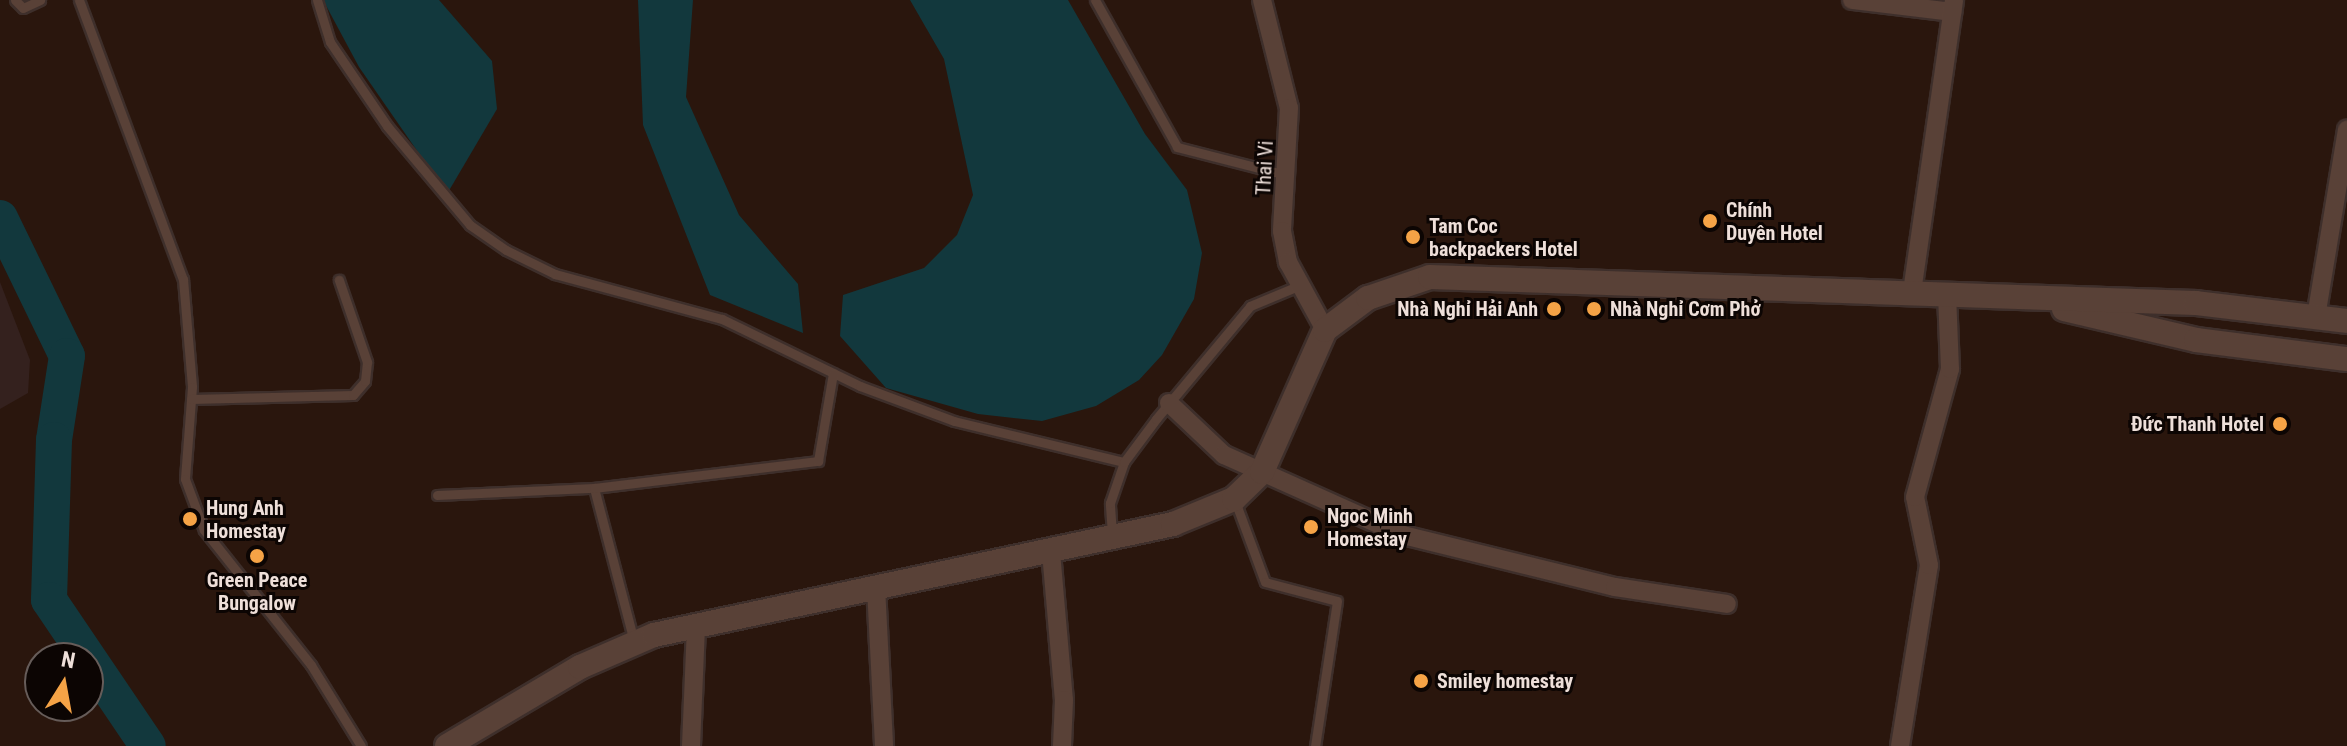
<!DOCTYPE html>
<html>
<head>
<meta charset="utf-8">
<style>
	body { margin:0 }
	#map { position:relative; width:2347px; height:746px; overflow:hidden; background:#2a160d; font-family:"Roboto Condensed",sans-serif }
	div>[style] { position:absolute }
	.education>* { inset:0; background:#34211e }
	.water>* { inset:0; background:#12383d }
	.river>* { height:36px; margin:-18px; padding:0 18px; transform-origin:18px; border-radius:18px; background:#12383d }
	.roads { filter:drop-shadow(2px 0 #3e2f2b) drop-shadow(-2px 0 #3e2f2b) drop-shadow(0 2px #3e2f2b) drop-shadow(0 -2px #3e2f2b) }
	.lane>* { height:9px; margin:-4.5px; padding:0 4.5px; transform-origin:4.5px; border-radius:4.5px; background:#594137 }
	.street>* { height:18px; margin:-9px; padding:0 9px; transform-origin:9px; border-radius:9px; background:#594137 }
	.secondary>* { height:24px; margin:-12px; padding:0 12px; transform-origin:12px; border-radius:12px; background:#594137 }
	.dots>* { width:22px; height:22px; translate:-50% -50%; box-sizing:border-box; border:4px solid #0c0503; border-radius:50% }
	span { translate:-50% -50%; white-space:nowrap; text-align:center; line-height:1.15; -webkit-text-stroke:6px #0c0503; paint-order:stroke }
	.street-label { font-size:20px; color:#eedfd9 }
	.poi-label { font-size:20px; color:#eedfd9; font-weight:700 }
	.left { translate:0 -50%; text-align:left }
	.right { translate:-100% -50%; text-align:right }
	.north { position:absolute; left:24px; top:642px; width:80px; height:80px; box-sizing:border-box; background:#0c0503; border:2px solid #665c59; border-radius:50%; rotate:11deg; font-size:22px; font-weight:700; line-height:32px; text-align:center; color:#eedfd9 }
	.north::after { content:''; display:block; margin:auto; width:28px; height:36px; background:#f5a346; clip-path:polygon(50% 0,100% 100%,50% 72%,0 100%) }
</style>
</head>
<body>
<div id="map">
	<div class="education">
		<div style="clip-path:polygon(0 282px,30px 360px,28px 393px,0 409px)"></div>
	</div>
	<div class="water">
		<div style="clip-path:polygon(323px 0,439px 0,492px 61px,497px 109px,447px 194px,359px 67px)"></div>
		<div style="clip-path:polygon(638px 0,693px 0,686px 97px,739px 215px,798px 284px,803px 333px,710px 295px,643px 125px)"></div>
		<div style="clip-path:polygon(910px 0,1068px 0,1145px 134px,1187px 190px,1202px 253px,1194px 299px,1162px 355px,1139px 380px,1096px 406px,1042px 421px,978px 414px,886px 388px,840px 336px,843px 295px,924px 268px,957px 235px,973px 195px,944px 59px)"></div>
	</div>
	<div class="river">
		<div style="left:0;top:218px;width:153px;rotate:64.1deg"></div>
		<div style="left:67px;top:356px;width:85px;rotate:98.8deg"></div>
		<div style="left:54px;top:440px;width:160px;rotate:91.8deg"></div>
		<div style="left:49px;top:600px;width:176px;rotate:55.9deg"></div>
	</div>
	<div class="roads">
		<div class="lane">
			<div style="left:15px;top:0;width:11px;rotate:45deg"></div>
			<div style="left:23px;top:8px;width:19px;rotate:-25deg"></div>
			<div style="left:79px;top:0;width:298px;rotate:69.6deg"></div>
			<div style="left:183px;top:279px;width:108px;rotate:85.2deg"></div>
			<div style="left:192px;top:387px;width:92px;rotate:94.4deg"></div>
			<div style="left:185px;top:479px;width:54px;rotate:69.6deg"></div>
			<div style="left:204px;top:530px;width:172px;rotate:51.6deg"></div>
			<div style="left:311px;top:665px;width:95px;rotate:58.3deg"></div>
			<div style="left:317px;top:0;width:44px;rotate:72.8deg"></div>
			<div style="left:330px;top:42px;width:102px;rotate:55.8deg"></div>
			<div style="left:387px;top:126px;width:129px;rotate:50deg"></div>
			<div style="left:470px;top:225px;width:44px;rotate:34.8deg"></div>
			<div style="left:506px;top:250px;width:55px;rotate:26.1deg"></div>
			<div style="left:555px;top:274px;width:173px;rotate:15.1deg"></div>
			<div style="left:722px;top:319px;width:153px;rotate:25.9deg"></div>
			<div style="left:860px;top:386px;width:100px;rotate:20.4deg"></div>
			<div style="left:954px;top:421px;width:175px;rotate:13.6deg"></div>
			<div style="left:1095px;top:0;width:168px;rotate:60.8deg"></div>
			<div style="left:1177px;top:147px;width:113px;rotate:14.4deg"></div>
			<div style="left:191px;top:399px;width:162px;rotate:-1.4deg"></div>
			<div style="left:353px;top:395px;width:18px;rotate:-49deg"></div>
			<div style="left:365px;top:381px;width:19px;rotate:-84deg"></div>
			<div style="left:367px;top:362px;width:87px;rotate:-108.9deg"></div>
			<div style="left:594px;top:488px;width:159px;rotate:75.4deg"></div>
			<div style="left:437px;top:495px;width:157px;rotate:-2.6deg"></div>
			<div style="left:594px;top:488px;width:226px;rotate:-6.9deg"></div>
			<div style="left:818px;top:461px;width:89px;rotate:-80.3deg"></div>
			<div style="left:1235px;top:501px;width:86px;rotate:69.7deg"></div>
			<div style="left:1265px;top:582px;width:74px;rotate:14.8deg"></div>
			<div style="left:1337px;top:601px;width:147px;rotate:98.6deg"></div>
			<div style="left:1112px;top:534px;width:31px;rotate:-94deg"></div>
			<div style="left:1110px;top:503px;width:43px;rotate:-71.1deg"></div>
			<div style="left:1124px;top:462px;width:54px;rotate:-53.3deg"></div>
			<div style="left:1156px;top:419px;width:147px;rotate:-50.2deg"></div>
			<div style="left:1250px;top:306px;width:52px;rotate:-22.6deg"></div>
		</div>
		<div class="street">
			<div style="left:1262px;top:0;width:111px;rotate:76deg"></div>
			<div style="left:1289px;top:108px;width:123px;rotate:93.3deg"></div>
			<div style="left:1282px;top:231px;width:32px;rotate:79deg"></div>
			<div style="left:1288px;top:262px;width:77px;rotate:61.4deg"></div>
			<div style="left:1852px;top:0;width:101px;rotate:6.8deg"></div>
			<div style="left:1912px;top:292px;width:295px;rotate:-81.8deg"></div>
			<div style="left:2316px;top:317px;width:190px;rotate:-80.6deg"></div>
			<div style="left:1169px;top:403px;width:76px;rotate:43.4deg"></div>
			<div style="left:1224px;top:455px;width:196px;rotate:24.1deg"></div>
			<div style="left:1403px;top:535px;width:218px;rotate:13.8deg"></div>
			<div style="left:1615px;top:587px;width:113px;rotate:8.6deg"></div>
			<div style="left:1051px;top:552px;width:149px;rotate:85deg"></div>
			<div style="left:1064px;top:700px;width:46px;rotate:92.5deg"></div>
			<div style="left:876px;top:587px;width:159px;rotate:87.1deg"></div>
			<div style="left:691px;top:746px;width:120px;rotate:-87.6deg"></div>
			<div style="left:1900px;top:746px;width:183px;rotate:-80.9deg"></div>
			<div style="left:1929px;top:565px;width:69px;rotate:-101.6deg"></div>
			<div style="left:1915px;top:497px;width:133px;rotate:-74.7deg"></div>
			<div style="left:1950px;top:369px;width:75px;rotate:-92.3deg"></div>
		</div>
		<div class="secondary">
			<div style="left:2064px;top:309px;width:136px;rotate:13.2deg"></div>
			<div style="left:2196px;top:340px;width:152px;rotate:7.2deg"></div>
			<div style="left:447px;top:746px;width:155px;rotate:-30.7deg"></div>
			<div style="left:580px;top:667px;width:81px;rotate:-23.4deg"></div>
			<div style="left:654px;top:635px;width:531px;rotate:-12.07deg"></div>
			<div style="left:1173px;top:524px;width:66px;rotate:-22.3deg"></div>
			<div style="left:1234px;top:499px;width:39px;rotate:-44deg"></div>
			<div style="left:1262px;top:472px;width:155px;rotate:-66.1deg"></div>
			<div style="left:1325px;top:330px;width:54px;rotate:-36.7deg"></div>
			<div style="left:1368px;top:298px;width:65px;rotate:-18.7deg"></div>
			<div style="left:1430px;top:277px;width:766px;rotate:1.94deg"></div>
			<div style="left:2196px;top:303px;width:152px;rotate:6.8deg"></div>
		</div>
	</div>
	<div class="dots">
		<div style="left:1710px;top:221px;background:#f5a346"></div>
		<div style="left:1413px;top:237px;background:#f5a346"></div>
		<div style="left:1554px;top:309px;background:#f5a346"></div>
		<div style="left:1594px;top:309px;background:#f5a346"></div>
		<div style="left:2280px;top:424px;background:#f5a346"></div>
		<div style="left:190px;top:519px;background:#f5a346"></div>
		<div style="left:1311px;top:527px;background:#f5a346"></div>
		<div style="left:257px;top:556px;background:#f5a346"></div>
		<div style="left:1421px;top:681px;background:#f5a346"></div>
	</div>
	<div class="street-label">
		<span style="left:1265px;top:168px;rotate:-87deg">Thai Vi</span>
	</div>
	<div class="poi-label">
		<span class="left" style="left:1726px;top:222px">Chính<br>Duyên Hotel</span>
		<span class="left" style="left:1429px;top:238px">Tam Coc<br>backpackers Hotel</span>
		<span class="right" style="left:1538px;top:309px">Nhà Nghỉ Hải Anh</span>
		<span class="left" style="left:1610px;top:309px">Nhà Nghỉ Cơm Phở</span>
		<span class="right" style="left:2264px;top:424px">Đức Thanh Hotel</span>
		<span class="left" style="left:206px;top:520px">Hung Anh<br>Homestay</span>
		<span class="left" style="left:1327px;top:528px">Ngoc Minh<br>Homestay</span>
		<span style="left:257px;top:592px">Green Peace<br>Bungalow</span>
		<span class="left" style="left:1437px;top:681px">Smiley homestay</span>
	</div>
	<div class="north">N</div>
</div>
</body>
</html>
